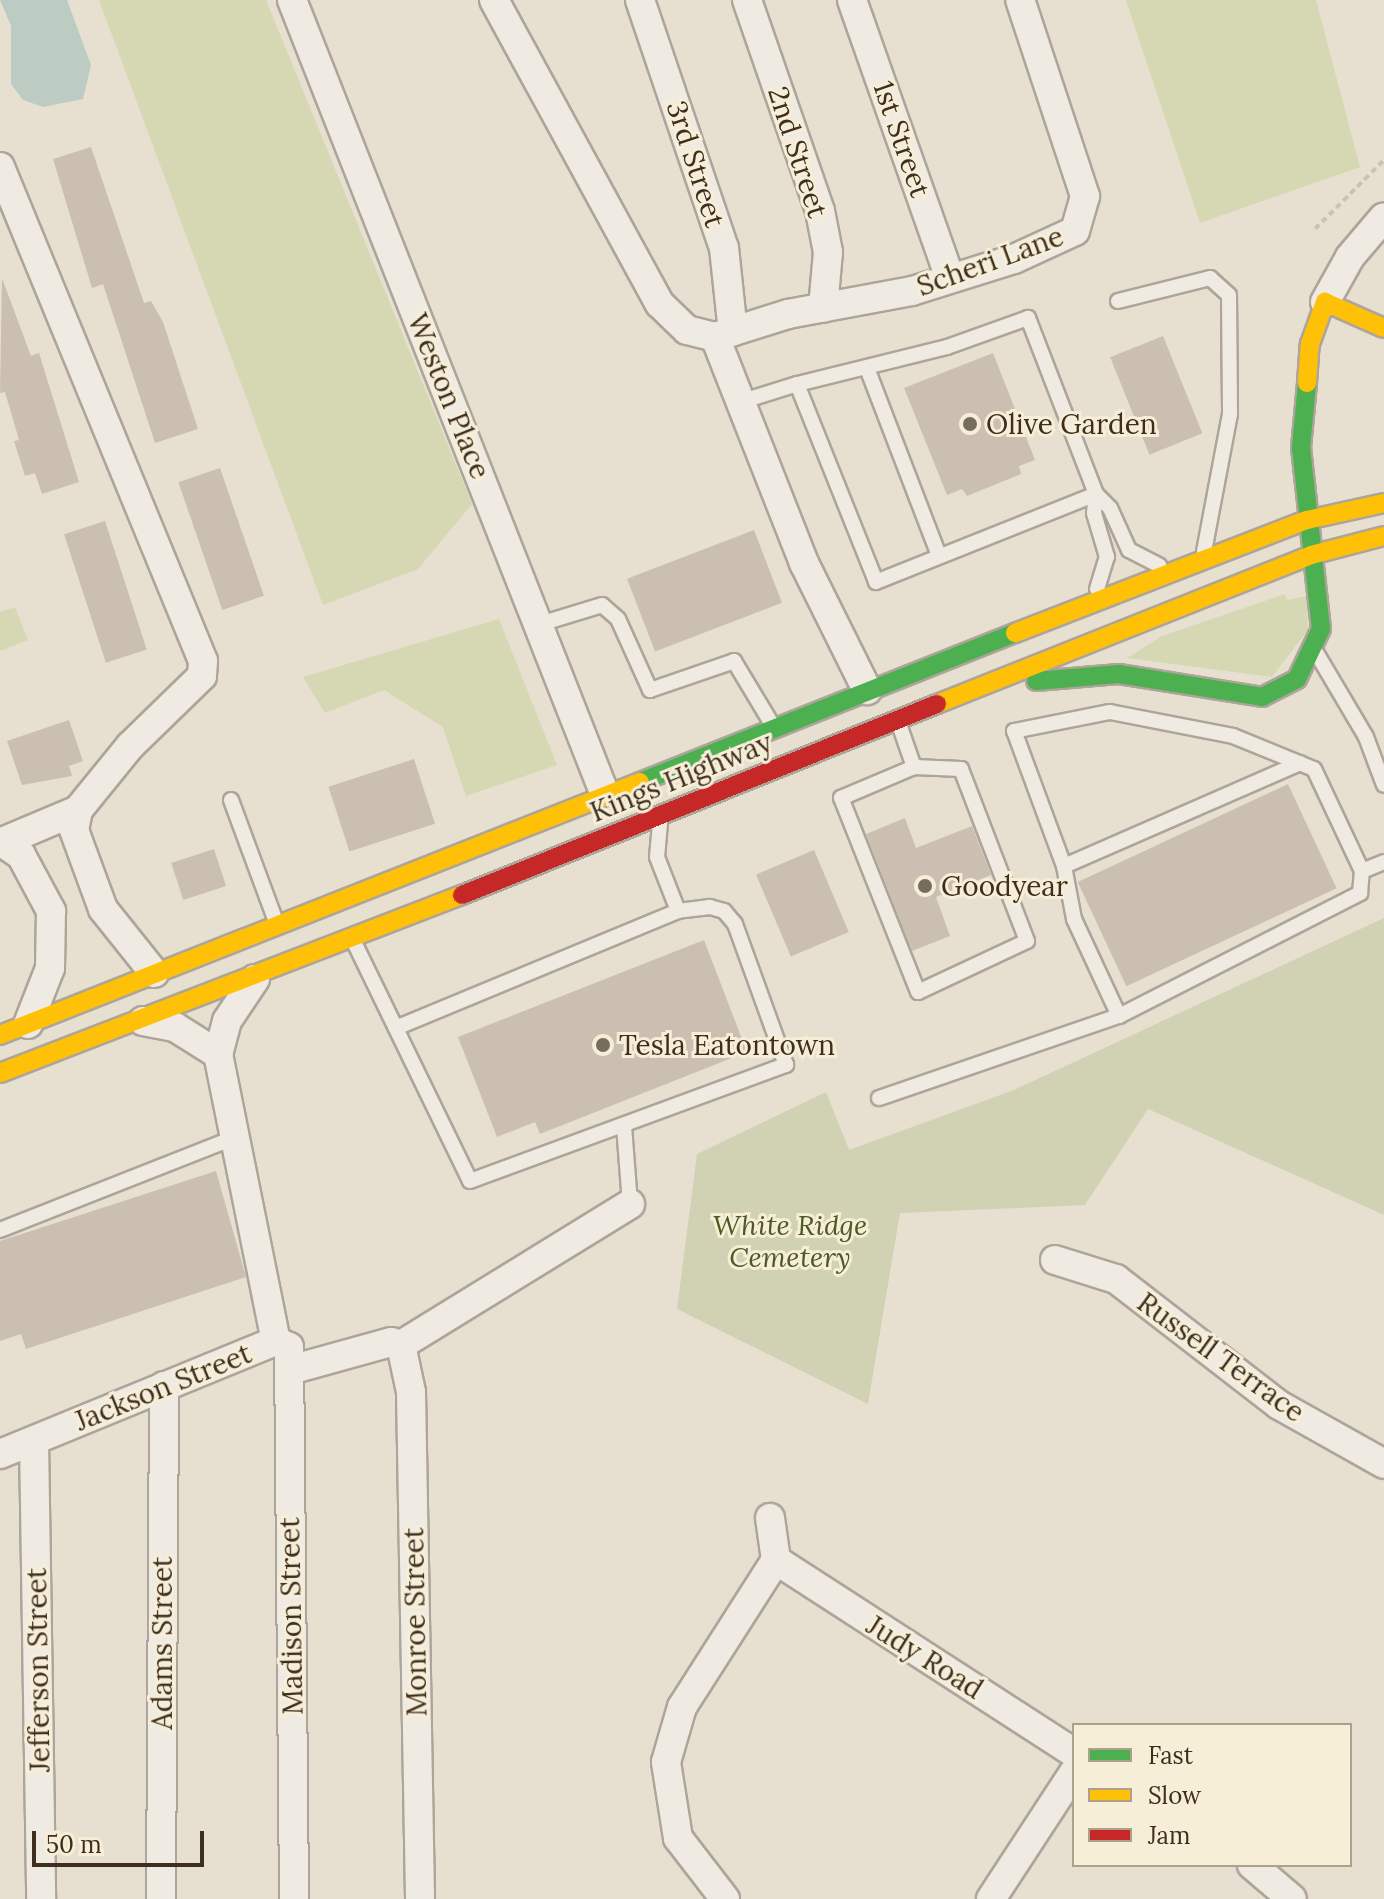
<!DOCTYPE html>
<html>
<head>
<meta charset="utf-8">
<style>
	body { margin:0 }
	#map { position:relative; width:1384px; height:1899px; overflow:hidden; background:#e7e0d1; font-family:Lora,serif }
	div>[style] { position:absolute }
	.green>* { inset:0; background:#d6d7b3 }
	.cemetery>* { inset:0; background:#d1d1b3 }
	.water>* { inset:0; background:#bcccc2 }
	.building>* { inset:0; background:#cbbfb2; transform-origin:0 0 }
	.path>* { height:4px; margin-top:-2px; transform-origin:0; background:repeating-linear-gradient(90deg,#c8c2b9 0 6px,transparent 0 10px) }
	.roads { filter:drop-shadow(2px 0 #ada599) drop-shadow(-2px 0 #ada599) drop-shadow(0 2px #ada599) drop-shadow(0 -2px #ada599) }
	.lane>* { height:14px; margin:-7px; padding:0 7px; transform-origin:7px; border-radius:7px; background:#efebe3 }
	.street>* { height:28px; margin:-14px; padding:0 14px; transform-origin:14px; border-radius:14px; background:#efebe3 }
	.fast>* { height:18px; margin:-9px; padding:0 9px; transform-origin:9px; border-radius:9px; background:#4caf50 }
	.slow>* { height:18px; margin:-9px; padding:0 9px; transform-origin:9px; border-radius:9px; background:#ffc107 }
	.jam>* { height:18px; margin:-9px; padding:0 9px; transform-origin:9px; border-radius:9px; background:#c62828 }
	.dots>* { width:22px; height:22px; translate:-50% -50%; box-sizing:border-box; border:4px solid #f7eed8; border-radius:50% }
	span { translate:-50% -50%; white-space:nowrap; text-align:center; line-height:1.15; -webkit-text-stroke:6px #f7eed8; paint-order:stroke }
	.street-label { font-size:28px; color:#3d2e20 }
	.poi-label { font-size:28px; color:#3d2e20 }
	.left { translate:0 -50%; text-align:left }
	.park-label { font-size:28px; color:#4d5a26; font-style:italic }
	.legend { position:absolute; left:1072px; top:1723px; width:280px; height:144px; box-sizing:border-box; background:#f7eed8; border:2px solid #ada18e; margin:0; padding:10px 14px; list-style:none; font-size:24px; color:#3d2e20 }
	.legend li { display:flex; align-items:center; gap:16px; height:40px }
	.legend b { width:40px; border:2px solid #ada18e }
	.scale { position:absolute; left:32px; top:1831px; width:172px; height:36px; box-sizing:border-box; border:4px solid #3d2e20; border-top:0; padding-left:10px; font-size:24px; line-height:28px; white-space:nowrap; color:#3d2e20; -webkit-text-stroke:6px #f7eed8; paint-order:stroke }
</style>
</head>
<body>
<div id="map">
	<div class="green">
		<div style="clip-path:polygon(99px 0,266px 0,472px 504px,418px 569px,323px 605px)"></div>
		<div style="clip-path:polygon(1126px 0,1316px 0,1360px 167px,1200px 223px)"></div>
		<div style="clip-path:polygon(1285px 594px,1287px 600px,1307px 596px,1308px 630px,1272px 677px,1127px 658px,1162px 636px)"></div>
		<div style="clip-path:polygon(15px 607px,28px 640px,0 651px,0 612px)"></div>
		<div style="clip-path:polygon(499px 619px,557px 765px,466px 796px,443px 727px,384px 690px,325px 713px,303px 677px)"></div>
	</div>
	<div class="cemetery">
		<div style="clip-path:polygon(1384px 918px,1384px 1215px,1148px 1109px,1085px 1205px,900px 1213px,868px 1404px,677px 1309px,697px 1154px,826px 1092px,849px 1150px,1014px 1090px)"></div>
	</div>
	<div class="water">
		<div style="clip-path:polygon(0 0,67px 0,91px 65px,83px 99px,43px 107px,23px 100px,11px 84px,11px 26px)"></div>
	</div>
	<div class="building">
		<div style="clip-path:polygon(91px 147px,144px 303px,151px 301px,163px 322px,198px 429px,155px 443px,103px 284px,92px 288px,53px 159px)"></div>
		<div style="clip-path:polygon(2px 278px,31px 356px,39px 353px,79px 482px,42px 494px,35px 473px,25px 476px,14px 441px,19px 440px,5px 392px,0 393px)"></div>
		<div style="left:1163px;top:336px;width:105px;height:57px;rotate:68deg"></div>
		<div style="clip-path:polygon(993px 353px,1035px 460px,1019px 466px,1021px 474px,967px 496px,962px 489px,947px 495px,904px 388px)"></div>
		<div style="left:220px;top:468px;width:135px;height:44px;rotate:71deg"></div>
		<div style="left:105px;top:521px;width:135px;height:43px;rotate:72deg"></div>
		<div style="left:754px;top:530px;width:78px;height:136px;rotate:69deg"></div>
		<div style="clip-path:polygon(69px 720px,83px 761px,69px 766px,72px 776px,22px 785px,7px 741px)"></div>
		<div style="left:414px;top:759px;width:68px;height:90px;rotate:72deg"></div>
		<div style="left:1288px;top:784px;width:115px;height:232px;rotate:65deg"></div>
		<div style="clip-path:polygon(905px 818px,916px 848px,972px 826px,991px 875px,936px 897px,950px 936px,912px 951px,866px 834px)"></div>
		<div style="left:214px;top:849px;width:39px;height:45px;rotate:72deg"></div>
		<div style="left:814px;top:850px;width:89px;height:63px;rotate:67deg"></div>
		<div style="clip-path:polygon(704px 940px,747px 1052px,540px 1134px,535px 1122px,497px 1137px,458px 1037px)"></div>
		<div style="clip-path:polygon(216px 1171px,246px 1277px,26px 1349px,21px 1334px,0 1341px,0 1241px)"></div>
	</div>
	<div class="path">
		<div style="left:1315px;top:229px;width:98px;rotate:-45deg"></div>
	</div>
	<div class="roads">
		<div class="lane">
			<div style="left:1118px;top:301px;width:95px;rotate:-14deg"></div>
			<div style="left:1210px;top:278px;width:25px;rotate:42deg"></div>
			<div style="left:1229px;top:295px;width:119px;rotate:89.5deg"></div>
			<div style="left:1230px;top:414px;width:140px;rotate:100.7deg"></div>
			<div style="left:867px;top:368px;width:201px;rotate:69deg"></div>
			<div style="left:740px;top:402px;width:60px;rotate:-17.5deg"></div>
			<div style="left:797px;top:384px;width:213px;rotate:68.2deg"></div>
			<div style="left:876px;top:582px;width:237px;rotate:-21.8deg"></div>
			<div style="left:1096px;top:494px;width:189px;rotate:-111.1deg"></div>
			<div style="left:1028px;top:318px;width:86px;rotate:160.3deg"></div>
			<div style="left:947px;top:347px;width:154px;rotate:166.1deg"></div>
			<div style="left:1097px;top:589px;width:34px;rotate:-73deg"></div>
			<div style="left:1107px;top:557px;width:46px;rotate:-106.5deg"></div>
			<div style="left:1094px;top:513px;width:19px;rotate:-84deg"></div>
			<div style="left:1096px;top:494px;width:20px;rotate:45deg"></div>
			<div style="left:1110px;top:508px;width:46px;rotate:65.7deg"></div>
			<div style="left:1129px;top:550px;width:34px;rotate:27deg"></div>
			<div style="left:540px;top:624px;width:65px;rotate:-17deg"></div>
			<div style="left:602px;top:605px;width:21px;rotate:41deg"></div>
			<div style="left:618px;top:619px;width:78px;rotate:65.7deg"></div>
			<div style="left:650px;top:690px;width:89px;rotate:-19deg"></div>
			<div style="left:734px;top:661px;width:76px;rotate:59deg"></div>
			<div style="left:1317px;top:654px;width:96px;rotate:59.4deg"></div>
			<div style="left:1366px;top:737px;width:51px;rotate:69.4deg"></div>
			<div style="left:899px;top:724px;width:46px;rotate:70.8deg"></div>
			<div style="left:1300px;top:763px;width:257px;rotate:156.4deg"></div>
			<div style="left:1064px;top:866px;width:144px;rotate:-110.3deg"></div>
			<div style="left:1014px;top:731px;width:98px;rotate:-11.2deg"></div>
			<div style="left:1110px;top:712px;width:125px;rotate:11deg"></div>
			<div style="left:1233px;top:736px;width:87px;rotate:22.2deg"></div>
			<div style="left:1314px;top:769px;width:113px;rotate:64.8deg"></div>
			<div style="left:1362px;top:871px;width:24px;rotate:-22deg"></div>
			<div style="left:914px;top:767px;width:47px;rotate:2.4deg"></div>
			<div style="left:961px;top:769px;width:184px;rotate:69deg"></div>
			<div style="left:1027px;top:941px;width:120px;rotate:154.9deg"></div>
			<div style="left:918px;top:992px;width:209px;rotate:-111.6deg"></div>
			<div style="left:841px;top:798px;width:79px;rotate:-23deg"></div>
			<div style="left:231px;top:800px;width:127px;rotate:69.7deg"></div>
			<div style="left:660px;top:823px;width:34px;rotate:95deg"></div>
			<div style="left:657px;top:857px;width:58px;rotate:68.7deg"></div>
			<div style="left:1064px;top:866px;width:54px;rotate:79.3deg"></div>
			<div style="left:1074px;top:919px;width:107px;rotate:65.1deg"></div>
			<div style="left:1119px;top:1016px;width:271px;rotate:-27deg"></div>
			<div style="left:1360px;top:893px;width:22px;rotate:-85deg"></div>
			<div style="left:355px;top:944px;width:263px;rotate:64.1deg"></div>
			<div style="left:470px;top:1181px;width:337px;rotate:-20.2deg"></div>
			<div style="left:786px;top:1065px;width:150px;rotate:-109.9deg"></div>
			<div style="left:735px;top:924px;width:17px;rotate:-130deg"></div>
			<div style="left:724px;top:911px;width:15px;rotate:-164deg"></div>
			<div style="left:710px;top:907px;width:32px;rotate:173deg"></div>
			<div style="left:678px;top:911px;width:305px;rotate:157.5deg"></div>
			<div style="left:879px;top:1098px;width:254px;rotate:-18.9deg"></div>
			<div style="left:624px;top:1126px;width:78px;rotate:85.6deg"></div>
			<div style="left:0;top:1230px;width:254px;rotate:-21.5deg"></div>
		</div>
		<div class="street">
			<div style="left:292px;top:0;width:851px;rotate:68.5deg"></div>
			<div style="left:494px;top:0;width:346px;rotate:61.4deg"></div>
			<div style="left:660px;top:304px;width:37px;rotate:44deg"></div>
			<div style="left:687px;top:330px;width:29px;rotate:14deg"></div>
			<div style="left:715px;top:337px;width:77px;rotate:-17.5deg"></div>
			<div style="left:788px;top:314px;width:126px;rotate:-10.5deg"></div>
			<div style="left:912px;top:291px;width:107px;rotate:-17.4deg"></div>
			<div style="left:1014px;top:259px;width:67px;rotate:-24.7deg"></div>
			<div style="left:1075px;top:231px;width:36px;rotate:-74deg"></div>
			<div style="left:1085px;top:196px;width:206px;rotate:-108.3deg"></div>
			<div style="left:640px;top:0;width:262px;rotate:71.3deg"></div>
			<div style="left:724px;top:248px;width:84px;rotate:83.9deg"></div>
			<div style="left:747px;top:0;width:223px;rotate:70.9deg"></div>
			<div style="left:820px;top:211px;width:42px;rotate:79deg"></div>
			<div style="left:828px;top:252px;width:56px;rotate:95.1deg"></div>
			<div style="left:852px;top:0;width:295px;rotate:70.6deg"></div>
			<div style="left:0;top:167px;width:534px;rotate:67.66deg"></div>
			<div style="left:203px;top:661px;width:15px;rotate:94deg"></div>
			<div style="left:202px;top:676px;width:100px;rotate:135.8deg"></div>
			<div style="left:130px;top:746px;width:82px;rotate:129.1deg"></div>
			<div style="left:78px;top:810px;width:20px;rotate:101deg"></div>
			<div style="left:74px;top:830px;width:84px;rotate:69.8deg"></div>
			<div style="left:103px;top:909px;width:82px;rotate:51.4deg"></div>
			<div style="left:1325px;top:302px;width:51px;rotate:-60.9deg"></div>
			<div style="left:1350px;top:257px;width:52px;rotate:-49.6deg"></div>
			<div style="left:715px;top:337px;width:243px;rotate:68.5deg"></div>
			<div style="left:804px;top:563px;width:142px;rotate:63.6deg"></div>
			<div style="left:0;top:843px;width:85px;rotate:-22.9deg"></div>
			<div style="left:3px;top:843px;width:22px;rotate:34deg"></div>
			<div style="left:21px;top:855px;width:64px;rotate:61.8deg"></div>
			<div style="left:51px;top:911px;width:57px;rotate:91deg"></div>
			<div style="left:50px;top:968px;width:60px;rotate:111.4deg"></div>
			<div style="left:255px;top:979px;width:50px;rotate:123.7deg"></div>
			<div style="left:227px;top:1021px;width:34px;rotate:105deg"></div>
			<div style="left:218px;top:1054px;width:293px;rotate:78.6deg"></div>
			<div style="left:143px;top:1021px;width:33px;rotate:11deg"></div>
			<div style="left:175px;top:1027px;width:51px;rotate:32.1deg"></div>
			<div style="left:1055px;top:1260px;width:64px;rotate:17.3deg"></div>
			<div style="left:1116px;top:1279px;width:206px;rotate:37.7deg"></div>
			<div style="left:1279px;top:1405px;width:120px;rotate:29.3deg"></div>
			<div style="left:276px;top:1341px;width:14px;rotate:25deg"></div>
			<div style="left:289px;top:1347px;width:552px;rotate:89.48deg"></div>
			<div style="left:401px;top:1345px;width:48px;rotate:78deg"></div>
			<div style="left:411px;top:1392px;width:507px;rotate:88.98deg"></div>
			<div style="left:290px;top:1370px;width:105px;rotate:-15.5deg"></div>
			<div style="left:391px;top:1342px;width:10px;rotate:17deg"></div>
			<div style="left:401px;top:1345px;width:269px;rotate:-31.6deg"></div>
			<div style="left:34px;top:1441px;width:458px;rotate:89.1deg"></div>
			<div style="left:0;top:1454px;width:298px;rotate:-22.3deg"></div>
			<div style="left:770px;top:1518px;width:42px;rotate:81.9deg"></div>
			<div style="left:776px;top:1560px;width:355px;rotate:32.9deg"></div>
			<div style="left:1252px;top:1865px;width:52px;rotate:40.4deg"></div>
			<div style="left:161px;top:1899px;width:513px;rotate:-89.66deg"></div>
			<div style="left:725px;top:1899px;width:77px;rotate:-127.6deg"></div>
			<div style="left:678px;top:1838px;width:77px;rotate:-99deg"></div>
			<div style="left:666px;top:1762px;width:57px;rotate:-73.8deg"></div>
			<div style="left:682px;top:1707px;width:174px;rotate:-57.4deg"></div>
			<div style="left:991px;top:1899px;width:152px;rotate:-56.8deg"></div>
		</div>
		<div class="fast">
			<div style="left:1036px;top:681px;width:83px;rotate:-4.8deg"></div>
			<div style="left:1119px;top:674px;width:145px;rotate:9.1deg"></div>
			<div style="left:1262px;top:697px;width:39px;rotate:-27deg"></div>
			<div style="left:1297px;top:679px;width:55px;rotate:-64.4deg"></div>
			<div style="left:1321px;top:629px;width:182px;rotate:-96.3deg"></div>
			<div style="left:1301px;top:448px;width:65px;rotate:-84.7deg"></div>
			<div style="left:640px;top:782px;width:404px;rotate:-21.7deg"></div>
		</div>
		<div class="slow">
			<div style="left:1307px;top:383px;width:39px;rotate:-86deg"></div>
			<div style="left:1310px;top:344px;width:45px;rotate:-70.3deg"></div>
			<div style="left:1325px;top:302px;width:64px;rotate:23.8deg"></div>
			<div style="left:1015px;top:633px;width:313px;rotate:-21.2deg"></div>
			<div style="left:1307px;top:520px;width:79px;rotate:-12.4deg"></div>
			<div style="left:937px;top:704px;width:403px;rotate:-21.7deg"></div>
			<div style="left:1311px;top:555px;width:75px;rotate:-14.6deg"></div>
			<div style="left:0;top:1035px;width:688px;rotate:-21.57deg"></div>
			<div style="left:0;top:1073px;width:495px;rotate:-21.1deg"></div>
		</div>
		<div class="jam">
			<div style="left:462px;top:895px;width:512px;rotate:-21.91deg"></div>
		</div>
	</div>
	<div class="dots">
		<div style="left:970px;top:424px;background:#786c5e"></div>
		<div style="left:925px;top:886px;background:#786c5e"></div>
		<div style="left:603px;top:1045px;background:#786c5e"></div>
	</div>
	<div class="street-label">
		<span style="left:902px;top:139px;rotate:71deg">1st Street</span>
		<span style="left:798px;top:152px;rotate:72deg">2nd Street</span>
		<span style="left:696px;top:164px;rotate:72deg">3rd Street</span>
		<span style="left:990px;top:261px;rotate:-20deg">Scheri Lane</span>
		<span style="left:449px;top:396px;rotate:68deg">Weston Place</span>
		<span style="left:681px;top:777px;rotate:-22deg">Kings Highway</span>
		<span style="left:1221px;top:1357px;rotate:36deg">Russell Terrace</span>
		<span style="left:163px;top:1387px;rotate:-22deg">Jackson Street</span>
		<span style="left:291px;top:1616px;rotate:-91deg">Madison Street</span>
		<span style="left:415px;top:1622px;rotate:-91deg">Monroe Street</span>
		<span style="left:162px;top:1643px;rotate:-90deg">Adams Street</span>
		<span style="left:925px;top:1657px;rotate:32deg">Judy Road</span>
		<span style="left:38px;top:1670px;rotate:-91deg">Jefferson Street</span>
	</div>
	<div class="poi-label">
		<span class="left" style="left:986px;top:424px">Olive Garden</span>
		<span class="left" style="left:941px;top:886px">Goodyear</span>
		<span class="left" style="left:619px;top:1045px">Tesla Eatontown</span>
	</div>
	<div class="park-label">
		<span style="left:790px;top:1241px">White Ridge<br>Cemetery</span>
	</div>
	<ul class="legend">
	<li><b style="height:10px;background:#4caf50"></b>Fast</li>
	<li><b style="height:10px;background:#ffc107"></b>Slow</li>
	<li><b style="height:10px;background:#c62828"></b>Jam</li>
	</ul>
	<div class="scale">50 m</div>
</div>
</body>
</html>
